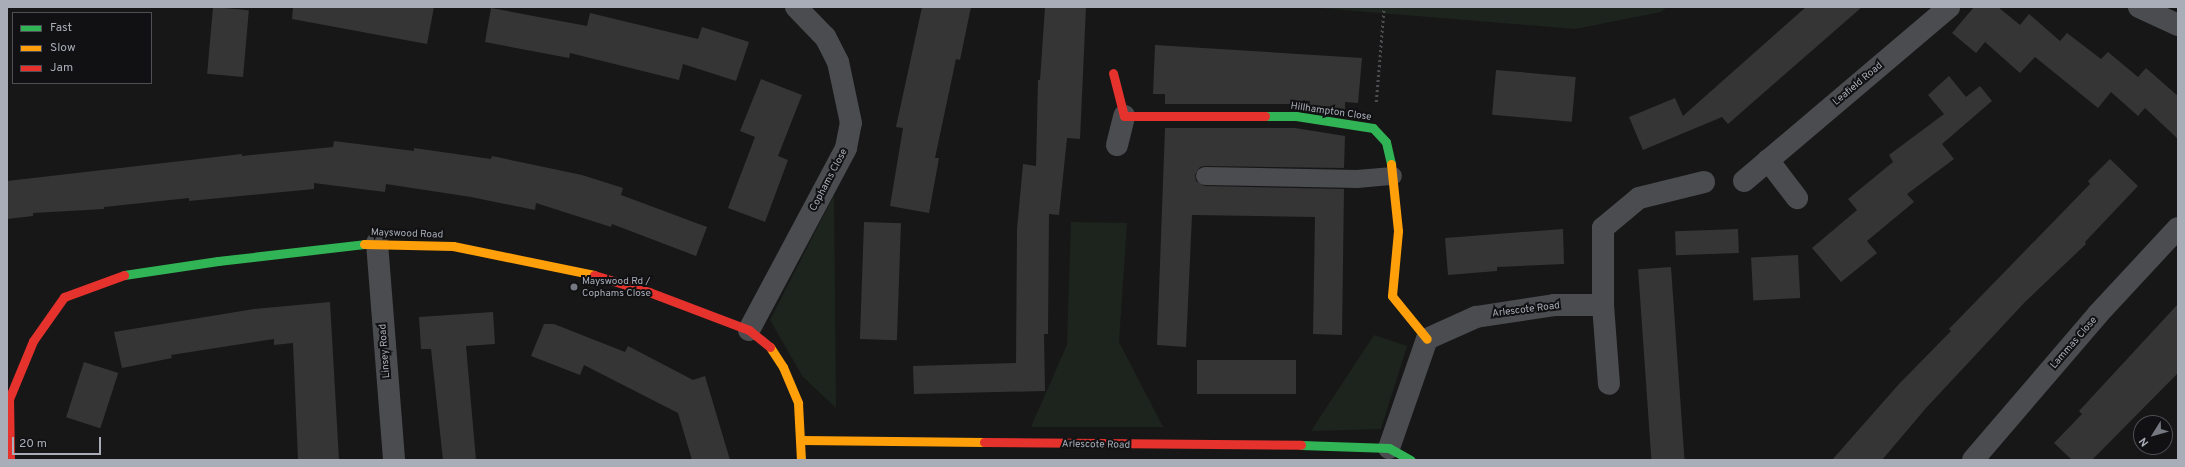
<!DOCTYPE html>
<html>
<head>
<meta charset="utf-8">
<style>
	body { margin:0 }
	#map { position:relative; width:2185px; height:467px; overflow:hidden; background:#171717; font-family:Overpass,sans-serif }
	div>[style] { position:absolute }
	.green>* { inset:0; background:#1d241e }
	.building>* { inset:0; background:#353536; transform-origin:0 0 }
	.path>* { height:2.5px; margin-top:-1.25px; transform-origin:0; background:repeating-linear-gradient(90deg,#4d4e52 0 2px,transparent 0 5px) }
	.lane>* { height:18px; margin:-9px; padding:0 9px; transform-origin:9px; border-radius:9px; background:#4b4c50 }
	.street>* { height:22px; margin:-11px; padding:0 11px; transform-origin:11px; border-radius:11px; background:#4b4c50 }
	.fast>* { height:9px; margin:-4.5px; padding:0 4.5px; transform-origin:4.5px; border-radius:4.5px; background:#30b455 }
	.slow>* { height:9px; margin:-4.5px; padding:0 4.5px; transform-origin:4.5px; border-radius:4.5px; background:#ff9f0a }
	.jam>* { height:9px; margin:-4.5px; padding:0 4.5px; transform-origin:4.5px; border-radius:4.5px; background:#e5322d }
	.dots>* { width:11px; height:11px; translate:-50% -50%; box-sizing:border-box; border:2px solid #111113; border-radius:50% }
	span { translate:-50% -50%; white-space:nowrap; text-align:center; line-height:1.15; -webkit-text-stroke:4px #111113; paint-order:stroke }
	.street-label { font-size:10px; color:#a8adb8 }
	.poi-label { font-size:10px; color:#a8adb8 }
	.left { translate:0 -50%; text-align:left }
	.frame { position:absolute; inset:0; border:8px solid #a8adb8; pointer-events:none }
	.legend { position:absolute; left:12px; top:12px; width:140px; height:72px; box-sizing:border-box; background:#111113; border:1px solid #4d4f55; margin:0; padding:5px 7px; list-style:none; font-size:12px; color:#a8adb8 }
	.legend li { display:flex; align-items:center; gap:8px; height:20px }
	.legend b { width:20px; border:1px solid #4d4f55 }
	.north { position:absolute; left:2133px; top:415px; width:40px; height:40px; box-sizing:border-box; background:#111113; border:1px solid #4d4f55; border-radius:50%; rotate:233deg; font-size:11px; font-weight:700; line-height:16px; text-align:center; color:#a8adb8 }
	.north::after { content:''; display:block; margin:auto; width:14px; height:18px; background:#757880; clip-path:polygon(50% 0,100% 100%,50% 72%,0 100%) }
	.scale { position:absolute; left:12px; top:437px; width:89px; height:18px; box-sizing:border-box; border:2px solid #a8adb8; border-top:0; padding-left:5px; font-size:12px; line-height:14px; white-space:nowrap; color:#a8adb8; -webkit-text-stroke:3px #111113; paint-order:stroke }
</style>
</head>
<body>
<div id="map">
	<div class="green">
		<div style="clip-path:polygon(1307px 7px,1667px 7px,1661px 12px,1575px 29px)"></div>
		<div style="clip-path:polygon(834px 195px,836px 408px,803px 377px,770px 320px)"></div>
		<div style="clip-path:polygon(1071px 222px,1127px 223px,1119px 342px,1163px 427px,1031px 427px,1067px 345px)"></div>
		<div style="clip-path:polygon(1374px 335px,1407px 346px,1381px 429px,1311px 431px)"></div>
	</div>
	<div class="building">
		<div style="left:213px;top:7px;width:36px;height:67px;rotate:5deg"></div>
		<div style="clip-path:polygon(293px 7px,434px 7px,427px 44px,292px 19px)"></div>
		<div style="clip-path:polygon(922px 7px,971px 7px,960px 60px,956px 59px,935px 158px,939px 158px,929px 213px,890px 206px,903px 128px,896px 127px)"></div>
		<div style="clip-path:polygon(1045px 7px,1086px 7px,1080px 139px,1067px 138px,1059px 215px,1049px 214px,1048px 334px,1044px 334px,1045px 391px,914px 394px,913px 366px,1016px 363px,1017px 229px,1023px 164px,1036px 166px,1038px 80px,1040px 80px)"></div>
		<div style="clip-path:polygon(1806px 7px,1862px 7px,1728px 124px,1722px 117px,1643px 150px,1629px 117px,1675px 98px,1683px 116px)"></div>
		<div style="clip-path:polygon(1974px 7px,1998px 7px,2020px 25px,2029px 14px,2060px 41px,2067px 33px,2101px 59px,2108px 52px,2138px 77px,2146px 68px,2178px 96px,2178px 139px,2145px 108px,2138px 116px,2111px 92px,2098px 108px,2035px 57px,2020px 73px,1985px 42px,1976px 53px,1952px 33px)"></div>
		<div style="clip-path:polygon(491px 8px,587px 26px,590px 13px,698px 39px,702px 27px,749px 42px,736px 81px,683px 64px,679px 80px,570px 53px,569px 58px,485px 42px)"></div>
		<div style="clip-path:polygon(1155px 45px,1362px 58px,1358px 103px,1345px 102px,1345px 111px,1296px 104px,1165px 104px,1165px 94px,1153px 94px)"></div>
		<div style="left:1496px;top:70px;width:80px;height:45px;rotate:5deg"></div>
		<div style="clip-path:polygon(1949px 76px,1966px 97px,1980px 86px,1992px 101px,1942px 144px,1954px 159px,1907px 194px,1914px 202px,1867px 241px,1877px 253px,1841px 282px,1812px 248px,1857px 210px,1848px 199px,1893px 162px,1889px 155px,1944px 114px,1928px 95px)"></div>
		<div style="clip-path:polygon(761px 79px,802px 95px,778px 156px,788px 160px,765px 222px,728px 208px,755px 137px,740px 131px)"></div>
		<div style="clip-path:polygon(1165px 128px,1295px 128px,1345px 136px,1344px 168px,1205px 166px,1200px 167px,1195px 175px,1196px 181px,1205px 186px,1344px 189px,1342px 335px,1313px 334px,1315px 217px,1192px 215px,1186px 347px,1157px 345px)"></div>
		<div style="clip-path:polygon(334px 141px,414px 151px,414px 148px,491px 159px,492px 156px,582px 175px,623px 188px,621px 195px,707px 227px,696px 256px,612px 224px,611px 227px,536px 203px,535px 210px,471px 197px,386px 184px,385px 192px,314px 183px,314px 189px,189px 201px,189px 198px,104px 207px,104px 209px,33px 213px,33px 216px,7px 219px,7px 181px,242px 154px,242px 156px,333px 147px)"></div>
		<div style="clip-path:polygon(2110px 159px,2138px 186px,2085px 242px,2086px 244px,2025px 302px,1926px 408px,1882px 460px,1832px 460px,1899px 384px,1951px 331px,1949px 329px,2090px 184px,2088px 181px)"></div>
		<div style="left:864px;top:222px;width:37px;height:117px;rotate:2deg"></div>
		<div style="clip-path:polygon(1563px 229px,1564px 264px,1497px 267px,1497px 271px,1448px 275px,1445px 238px)"></div>
		<div style="left:1738px;top:229px;width:24px;height:63px;rotate:88deg"></div>
		<div style="left:1798px;top:255px;width:43px;height:47px;rotate:87deg"></div>
		<div style="left:1671px;top:267px;width:194px;height:33px;rotate:86deg"></div>
		<div style="clip-path:polygon(330px 302px,339px 460px,298px 460px,293px 343px,274px 345px,274px 339px,171px 355px,172px 358px,122px 368px,114px 332px,254px 309px)"></div>
		<div style="clip-path:polygon(2178px 304px,2178px 373px,2092px 460px,2072px 460px,2054px 443px,2082px 414px,2079px 411px)"></div>
		<div style="clip-path:polygon(493px 312px,495px 344px,466px 346px,476px 460px,443px 460px,431px 349px,421px 349px,419px 317px)"></div>
		<div style="clip-path:polygon(544px 324px,554px 324px,625px 352px,628px 346px,693px 380px,705px 376px,730px 460px,692px 460px,678px 413px,584px 365px,580px 375px,531px 356px)"></div>
		<div style="left:1197px;top:360px;width:99px;height:34px"></div>
		<div style="left:84px;top:362px;width:36px;height:58px;rotate:18deg"></div>
	</div>
	<div class="path">
		<div style="left:1376px;top:102px;width:95px;rotate:-85.2deg"></div>
	</div>
	<div class="lane">
		<div style="left:1205px;top:176px;width:152px;rotate:1.1deg"></div>
		<div style="left:1357px;top:179px;width:36px;rotate:-5deg"></div>
	</div>
	<div class="street">
		<div style="left:2139px;top:7px;width:43px;rotate:24.8deg"></div>
		<div style="left:1117px;top:145px;width:30px;rotate:-76deg"></div>
		<div style="left:1768px;top:160px;width:48px;rotate:52.7deg"></div>
		<div style="left:1744px;top:181px;width:269px;rotate:-40.3deg"></div>
		<div style="left:377px;top:243px;width:218px;rotate:85.5deg"></div>
		<div style="left:1603px;top:305px;width:79px;rotate:85.7deg"></div>
		<div style="left:749px;top:330px;width:206px;rotate:-61.9deg"></div>
		<div style="left:846px;top:148px;width:25px;rotate:-79deg"></div>
		<div style="left:851px;top:123px;width:62px;rotate:-102deg"></div>
		<div style="left:838px;top:62px;width:28px;rotate:-117deg"></div>
		<div style="left:825px;top:37px;width:42px;rotate:-134deg"></div>
		<div style="left:1389px;top:448px;width:115px;rotate:-70.8deg"></div>
		<div style="left:1427px;top:339px;width:54px;rotate:-24.2deg"></div>
		<div style="left:1476px;top:317px;width:79px;rotate:-8.7deg"></div>
		<div style="left:1554px;top:305px;width:49px"></div>
		<div style="left:1603px;top:305px;width:77px;rotate:-90deg"></div>
		<div style="left:1603px;top:228px;width:47px;rotate:-39.8deg"></div>
		<div style="left:1639px;top:198px;width:67px;rotate:-13.8deg"></div>
		<div style="left:1973px;top:460px;width:192px;rotate:-49.4deg"></div>
		<div style="left:2098px;top:314px;width:117px;rotate:-47.1deg"></div>
	</div>
	<div class="fast">
		<div style="left:1265px;top:116px;width:31px"></div>
		<div style="left:1296px;top:116px;width:78px;rotate:8.9deg"></div>
		<div style="left:1373px;top:128px;width:19px;rotate:47deg"></div>
		<div style="left:1386px;top:142px;width:23px;rotate:77deg"></div>
		<div style="left:124px;top:275px;width:95px;rotate:-8.5deg"></div>
		<div style="left:218px;top:261px;width:147px;rotate:-6.6deg"></div>
		<div style="left:1301px;top:445px;width:88px;rotate:2deg"></div>
		<div style="left:1389px;top:448px;width:25px;rotate:29deg"></div>
	</div>
	<div class="slow">
		<div style="left:1391px;top:164px;width:67px;rotate:84deg"></div>
		<div style="left:1398px;top:231px;width:65px;rotate:95.3deg"></div>
		<div style="left:1392px;top:296px;width:55px;rotate:50.9deg"></div>
		<div style="left:364px;top:244px;width:89px;rotate:1.3deg"></div>
		<div style="left:453px;top:246px;width:144px;rotate:11.6deg"></div>
		<div style="left:770px;top:347px;width:24px;rotate:57deg"></div>
		<div style="left:783px;top:367px;width:39px;rotate:67deg"></div>
		<div style="left:798px;top:403px;width:57px;rotate:87deg"></div>
		<div style="left:802px;top:440px;width:182px;rotate:0.6deg"></div>
	</div>
	<div class="jam">
		<div style="left:1113px;top:73px;width:44px;rotate:75.7deg"></div>
		<div style="left:1124px;top:116px;width:141px"></div>
		<div style="left:594px;top:275px;width:58px;rotate:17.2deg"></div>
		<div style="left:649px;top:292px;width:107px;rotate:20.8deg"></div>
		<div style="left:749px;top:330px;width:27px;rotate:39deg"></div>
		<div style="left:984px;top:442px;width:317px;rotate:0.5deg"></div>
		<div style="left:10px;top:460px;width:61px;rotate:-90.9deg"></div>
		<div style="left:9px;top:399px;width:63px;rotate:-67.5deg"></div>
		<div style="left:33px;top:341px;width:54px;rotate:-54.8deg"></div>
		<div style="left:64px;top:297px;width:64px;rotate:-20.1deg"></div>
	</div>
	<div class="dots">
		<div style="left:574px;top:287px;background:#757880"></div>
	</div>
	<div class="street-label">
		<span style="left:1858px;top:84px;rotate:-40deg">Leafield Road</span>
		<span style="left:1331px;top:112px;rotate:8deg">Hillhampton Close</span>
		<span style="left:829px;top:180px;rotate:-62deg">Cophams Close</span>
		<span style="left:407px;top:234px;rotate:2deg">Mayswood Road</span>
		<span style="left:1526px;top:310px;rotate:-7deg">Arlescote Road</span>
		<span style="left:2074px;top:343px;rotate:-49deg">Lammas Close</span>
		<span style="left:385px;top:351px;rotate:-94deg">Linsey Road</span>
		<span style="left:1096px;top:445px;rotate:1deg">Arlescote Road</span>
	</div>
	<div class="poi-label">
		<span class="left" style="left:582px;top:287px">Mayswood Rd /<br>Cophams Close</span>
	</div>
	<div class="frame"></div>
	<ul class="legend">
	<li><b style="height:5px;background:#30b455"></b>Fast</li>
	<li><b style="height:5px;background:#ff9f0a"></b>Slow</li>
	<li><b style="height:5px;background:#e5322d"></b>Jam</li>
	</ul>
	<div class="north">N</div>
	<div class="scale">20 m</div>
</div>
</body>
</html>
